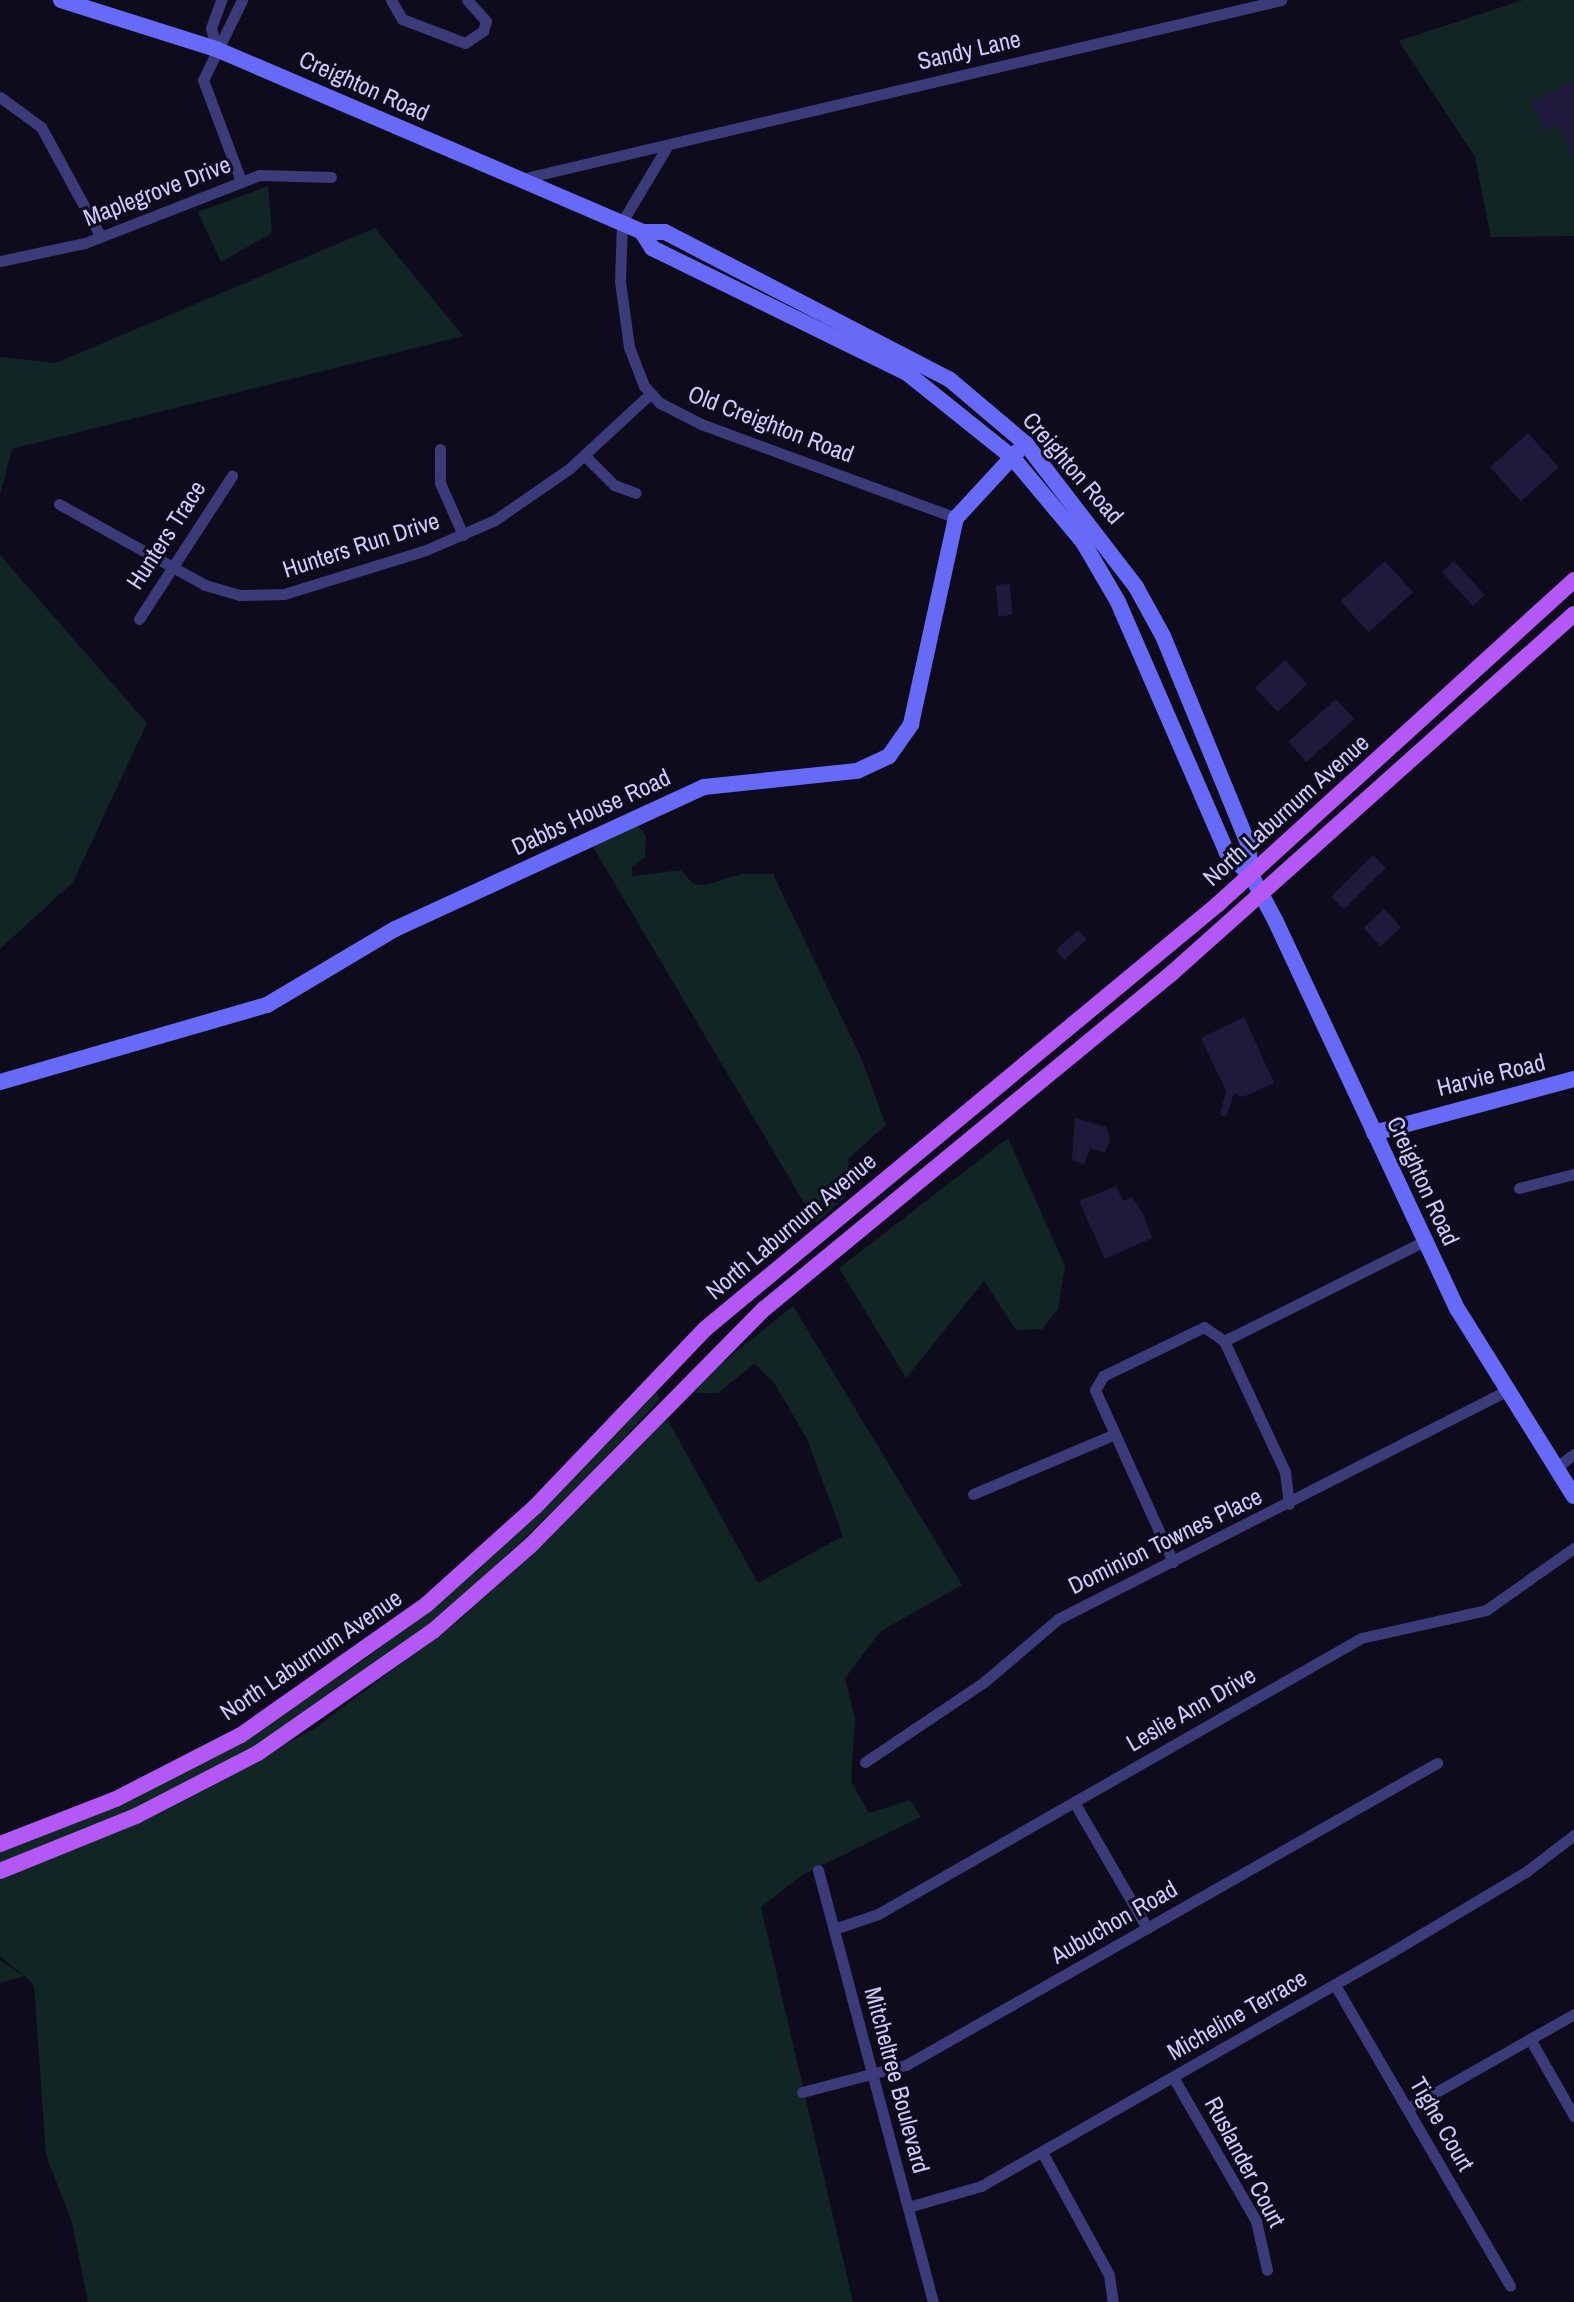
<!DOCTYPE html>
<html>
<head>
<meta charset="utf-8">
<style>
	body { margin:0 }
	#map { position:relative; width:1574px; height:2302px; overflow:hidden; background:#0e0c1c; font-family:"Archivo Narrow",sans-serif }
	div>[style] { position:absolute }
	.green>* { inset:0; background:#102524 }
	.building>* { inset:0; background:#1f1a3c; transform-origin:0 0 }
	.street>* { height:11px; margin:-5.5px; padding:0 5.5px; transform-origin:5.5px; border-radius:5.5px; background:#3a3b78 }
	.secondary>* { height:16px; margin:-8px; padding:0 8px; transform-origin:8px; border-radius:8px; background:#676af6 }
	.primary>* { height:16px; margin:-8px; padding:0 8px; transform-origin:8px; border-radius:8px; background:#b358f5 }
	span { translate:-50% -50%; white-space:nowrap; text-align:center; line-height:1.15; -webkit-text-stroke:6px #0e0c1c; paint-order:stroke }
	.street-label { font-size:24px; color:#cecafc }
</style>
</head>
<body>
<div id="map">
	<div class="green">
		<div style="clip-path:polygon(1523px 0,1574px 0,1574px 236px,1491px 237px,1475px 157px,1399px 41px)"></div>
		<div style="clip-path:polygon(268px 186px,272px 233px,221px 262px,198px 212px)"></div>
		<div style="clip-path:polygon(375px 228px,463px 336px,12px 449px,0 495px,0 357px,56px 363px)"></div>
		<div style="clip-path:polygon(0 555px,147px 723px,73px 882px,0 949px)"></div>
		<div style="clip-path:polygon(638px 825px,646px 836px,645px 857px,632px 867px,632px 876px,681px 870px,693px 884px,706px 885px,741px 874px,773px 874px,861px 1058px,886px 1125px,849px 1158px,845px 1197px,816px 1223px,593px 847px)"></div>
		<div style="clip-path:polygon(1008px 1138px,1065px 1266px,1058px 1309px,1042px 1329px,1016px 1330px,984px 1281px,906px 1378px,839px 1268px)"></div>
		<div style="clip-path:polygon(793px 1306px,962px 1585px,881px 1631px,845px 1678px,855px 1719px,851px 1781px,869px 1813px,910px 1800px,921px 1817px,802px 1875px,761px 1907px,853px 2302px,88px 2302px,72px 2222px,46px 2155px,34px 1986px,25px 1976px,0 1983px,0 1960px,24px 1976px,0 1956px,0 1879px,136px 1824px,315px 1728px,459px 1620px,665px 1415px,758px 1583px,843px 1536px,807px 1439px,774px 1382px,754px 1364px,718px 1393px,697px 1393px,696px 1384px)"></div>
		<div style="clip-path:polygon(656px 1391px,660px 1399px,581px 1484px,448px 1611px,253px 1749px,117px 1818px,0 1863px,0 1850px,276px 1720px,369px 1656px,444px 1599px)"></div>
	</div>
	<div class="building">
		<div style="clip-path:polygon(1574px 80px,1574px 158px,1558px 124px,1545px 131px,1531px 102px)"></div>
		<div style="left:1528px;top:433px;width:46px;height:51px;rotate:48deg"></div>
		<div style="left:1385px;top:561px;width:42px;height:60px;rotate:48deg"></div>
		<div style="left:1454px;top:561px;width:46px;height:16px;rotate:48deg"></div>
		<div style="left:1010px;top:584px;width:31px;height:14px;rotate:86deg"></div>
		<div style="left:1285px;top:660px;width:33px;height:41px;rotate:47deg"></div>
		<div style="left:1336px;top:699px;width:27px;height:64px;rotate:48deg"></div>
		<div style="left:1373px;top:855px;width:18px;height:59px;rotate:45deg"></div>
		<div style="left:1384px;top:909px;width:25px;height:28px;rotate:47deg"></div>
		<div style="left:1078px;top:930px;width:13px;height:30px;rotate:48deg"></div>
		<div style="clip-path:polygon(1244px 1017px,1274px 1083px,1243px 1097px,1234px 1093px,1226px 1117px,1220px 1115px,1226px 1091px,1201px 1038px)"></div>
		<div style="clip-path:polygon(1075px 1118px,1106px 1127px,1110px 1139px,1105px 1153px,1090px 1148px,1084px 1165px,1072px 1160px)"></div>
		<div style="clip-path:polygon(1116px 1186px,1123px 1201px,1132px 1197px,1143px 1213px,1152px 1238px,1105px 1259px,1079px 1201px)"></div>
	</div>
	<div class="street">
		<div style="left:391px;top:0;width:22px;rotate:60deg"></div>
		<div style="left:402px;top:19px;width:67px;rotate:20.9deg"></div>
		<div style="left:465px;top:43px;width:22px;rotate:-34deg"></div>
		<div style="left:483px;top:31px;width:10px;rotate:-73deg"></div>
		<div style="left:486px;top:21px;width:28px;rotate:-132deg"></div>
		<div style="left:216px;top:49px;width:22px;rotate:-103deg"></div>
		<div style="left:211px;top:28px;width:30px;rotate:-70deg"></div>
		<div style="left:0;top:97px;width:51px;rotate:36.2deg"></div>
		<div style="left:41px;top:127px;width:125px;rotate:61.4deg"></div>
		<div style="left:668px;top:145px;width:90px;rotate:120.9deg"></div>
		<div style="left:622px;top:222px;width:59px;rotate:91.9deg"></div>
		<div style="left:620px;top:281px;width:67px;rotate:82.2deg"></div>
		<div style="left:629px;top:347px;width:42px;rotate:69deg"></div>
		<div style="left:644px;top:386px;width:23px;rotate:47deg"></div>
		<div style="left:660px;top:403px;width:46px;rotate:27.1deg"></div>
		<div style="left:701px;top:424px;width:272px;rotate:20.2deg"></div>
		<div style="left:521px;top:179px;width:781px;rotate:-13.25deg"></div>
		<div style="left:241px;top:181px;width:108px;rotate:-110.6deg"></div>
		<div style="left:203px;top:80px;width:89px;rotate:-64deg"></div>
		<div style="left:0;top:261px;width:87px;rotate:-12deg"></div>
		<div style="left:85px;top:243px;width:187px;rotate:-21.3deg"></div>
		<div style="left:259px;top:175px;width:72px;rotate:1.6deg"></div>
		<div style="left:440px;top:449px;width:34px;rotate:90deg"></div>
		<div style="left:440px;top:483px;width:57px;rotate:66.1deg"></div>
		<div style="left:584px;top:455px;width:42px;rotate:45deg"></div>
		<div style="left:614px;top:485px;width:23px;rotate:20deg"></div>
		<div style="left:59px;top:504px;width:167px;rotate:29deg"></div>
		<div style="left:205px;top:585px;width:36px;rotate:16deg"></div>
		<div style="left:240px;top:595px;width:44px;rotate:-1.3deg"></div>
		<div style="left:284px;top:594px;width:149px;rotate:-17.2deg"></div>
		<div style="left:426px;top:550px;width:75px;rotate:-23.5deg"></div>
		<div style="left:495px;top:520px;width:91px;rotate:-34.7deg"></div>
		<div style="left:570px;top:468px;width:109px;rotate:-42.8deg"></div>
		<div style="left:139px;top:619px;width:171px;rotate:-57deg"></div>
		<div style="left:1519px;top:1188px;width:57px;rotate:-14.3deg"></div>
		<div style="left:1224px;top:1341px;width:145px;rotate:65deg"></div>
		<div style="left:1285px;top:1472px;width:32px;rotate:83deg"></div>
		<div style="left:1554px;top:1469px;width:25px;rotate:-37deg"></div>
		<div style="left:973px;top:1494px;width:154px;rotate:-22.9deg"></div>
		<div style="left:1173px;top:1562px;width:189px;rotate:-114.4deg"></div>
		<div style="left:1095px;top:1390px;width:16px;rotate:-60deg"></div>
		<div style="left:1103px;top:1376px;width:112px;rotate:-25.9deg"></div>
		<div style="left:1204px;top:1327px;width:24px;rotate:35deg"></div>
		<div style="left:1224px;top:1341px;width:225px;rotate:-26.5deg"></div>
		<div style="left:865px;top:1762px;width:143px;rotate:-33.9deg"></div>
		<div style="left:984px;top:1682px;width:97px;rotate:-40.4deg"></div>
		<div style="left:1058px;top:1619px;width:500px;rotate:-26.97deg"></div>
		<div style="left:1074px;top:1802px;width:146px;rotate:59.9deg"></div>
		<div style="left:818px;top:1870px;width:447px;rotate:75.1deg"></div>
		<div style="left:834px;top:1929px;width:46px;rotate:-18.8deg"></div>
		<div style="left:878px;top:1914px;width:556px;rotate:-29.74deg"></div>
		<div style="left:1361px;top:1638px;width:128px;rotate:-12.6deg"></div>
		<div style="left:1486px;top:1610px;width:108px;rotate:-35.2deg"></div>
		<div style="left:1335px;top:1985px;width:348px;rotate:59.8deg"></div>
		<div style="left:1530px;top:2039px;width:89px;rotate:60.3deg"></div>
		<div style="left:1173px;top:2077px;width:166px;rotate:60deg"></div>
		<div style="left:1256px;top:2221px;width:50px;rotate:77.3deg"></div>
		<div style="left:802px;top:2092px;width:107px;rotate:-14.6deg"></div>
		<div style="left:906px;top:2065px;width:611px;rotate:-29.63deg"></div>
		<div style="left:1408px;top:2108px;width:191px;rotate:-29.5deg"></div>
		<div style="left:1042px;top:2152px;width:140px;rotate:61.4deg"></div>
		<div style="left:1109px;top:2275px;width:27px;rotate:82deg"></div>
		<div style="left:908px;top:2207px;width:76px;rotate:-16deg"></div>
		<div style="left:981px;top:2186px;width:463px;rotate:-29.7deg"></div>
		<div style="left:1383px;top:1957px;width:168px;rotate:-30.8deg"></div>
		<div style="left:1527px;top:1871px;width:59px;rotate:-37.5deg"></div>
	</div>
	<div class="secondary">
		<div style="left:61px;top:0;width:163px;rotate:17.5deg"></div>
		<div style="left:216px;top:49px;width:464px;rotate:23.2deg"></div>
		<div style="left:642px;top:232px;width:23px"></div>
		<div style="left:665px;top:232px;width:320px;rotate:27.4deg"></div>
		<div style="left:949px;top:379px;width:101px;rotate:40.2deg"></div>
		<div style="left:1026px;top:444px;width:180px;rotate:52.4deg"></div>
		<div style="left:1136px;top:587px;width:56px;rotate:61.1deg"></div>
		<div style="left:1163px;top:636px;width:224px;rotate:67.7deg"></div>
		<div style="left:1248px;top:843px;width:32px;rotate:85deg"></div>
		<div style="left:642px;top:232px;width:19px;rotate:58deg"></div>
		<div style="left:652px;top:248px;width:284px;rotate:26.1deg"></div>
		<div style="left:907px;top:373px;width:134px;rotate:38.7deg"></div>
		<div style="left:1012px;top:457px;width:111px;rotate:50.1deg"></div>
		<div style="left:1083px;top:542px;width:69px;rotate:59.7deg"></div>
		<div style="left:1118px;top:602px;width:274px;rotate:66.5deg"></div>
		<div style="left:1227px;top:853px;width:33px;rotate:43deg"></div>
		<div style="left:1251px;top:875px;width:51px;rotate:61.9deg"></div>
		<div style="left:1275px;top:920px;width:431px;rotate:64.9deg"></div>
		<div style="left:1458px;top:1310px;width:219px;rotate:58.1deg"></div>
		<div style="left:0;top:1082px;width:278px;rotate:-16.1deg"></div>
		<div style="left:267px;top:1005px;width:149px;rotate:-30.7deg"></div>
		<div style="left:395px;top:929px;width:340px;rotate:-24.7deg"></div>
		<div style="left:704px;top:787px;width:154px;rotate:-6deg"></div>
		<div style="left:857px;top:771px;width:35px;rotate:-25deg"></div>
		<div style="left:889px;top:756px;width:39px;rotate:-55deg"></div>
		<div style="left:911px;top:724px;width:211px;rotate:-77.7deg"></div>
		<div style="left:956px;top:518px;width:91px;rotate:-47.2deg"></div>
		<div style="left:1374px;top:1133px;width:207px;rotate:-15.1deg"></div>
	</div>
	<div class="primary">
		<div style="left:0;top:1844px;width:124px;rotate:-21.2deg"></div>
		<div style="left:116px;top:1799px;width:140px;rotate:-27.1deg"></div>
		<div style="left:241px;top:1735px;width:226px;rotate:-35.1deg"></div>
		<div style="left:426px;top:1605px;width:147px;rotate:-42deg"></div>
		<div style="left:535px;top:1507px;width:246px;rotate:-46.3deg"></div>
		<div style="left:705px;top:1329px;width:665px;rotate:-39.63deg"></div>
		<div style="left:1217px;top:905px;width:483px;rotate:-42.3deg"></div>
		<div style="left:0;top:1871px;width:147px;rotate:-22deg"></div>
		<div style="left:136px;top:1816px;width:137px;rotate:-27.3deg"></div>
		<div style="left:258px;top:1753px;width:213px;rotate:-34.9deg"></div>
		<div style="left:433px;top:1631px;width:132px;rotate:-41.3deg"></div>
		<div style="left:532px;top:1544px;width:330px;rotate:-45.4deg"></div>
		<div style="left:764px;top:1309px;width:529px;rotate:-39.47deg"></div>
		<div style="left:1172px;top:973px;width:539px;rotate:-41.77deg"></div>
	</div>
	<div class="street-label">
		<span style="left:969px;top:50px;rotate:-13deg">Sandy Lane</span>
		<span style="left:364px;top:86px;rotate:24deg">Creighton Road</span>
		<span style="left:157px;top:191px;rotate:-21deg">Maplegrove Drive</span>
		<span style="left:771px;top:424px;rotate:21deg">Old Creighton Road</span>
		<span style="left:1073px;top:468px;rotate:49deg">Creighton Road</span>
		<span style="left:166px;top:535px;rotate:-57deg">Hunters Trace</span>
		<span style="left:361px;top:545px;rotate:-18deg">Hunters Run Drive</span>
		<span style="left:1286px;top:810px;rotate:-42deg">North Laburnum Avenue</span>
		<span style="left:591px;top:812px;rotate:-25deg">Dabbs House Road</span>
		<span style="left:1491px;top:1075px;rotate:-14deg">Harvie Road</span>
		<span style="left:1423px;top:1181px;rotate:65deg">Creighton Road</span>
		<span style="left:791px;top:1226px;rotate:-40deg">North Laburnum Avenue</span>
		<span style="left:1165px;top:1541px;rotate:-26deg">Dominion Townes Place</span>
		<span style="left:311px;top:1655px;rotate:-34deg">North Laburnum Avenue</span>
		<span style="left:1191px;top:1709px;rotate:-30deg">Leslie Ann Drive</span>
		<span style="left:1114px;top:1922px;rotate:-30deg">Aubuchon Road</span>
		<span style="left:1237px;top:2015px;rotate:-30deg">Micheline Terrace</span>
		<span style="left:897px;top:2080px;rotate:75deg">Mitcheltree Boulevard</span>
		<span style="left:1442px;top:2124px;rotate:60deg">Tighe Court</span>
		<span style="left:1245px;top:2162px;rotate:62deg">Ruslander Court</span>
	</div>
</div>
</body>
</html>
